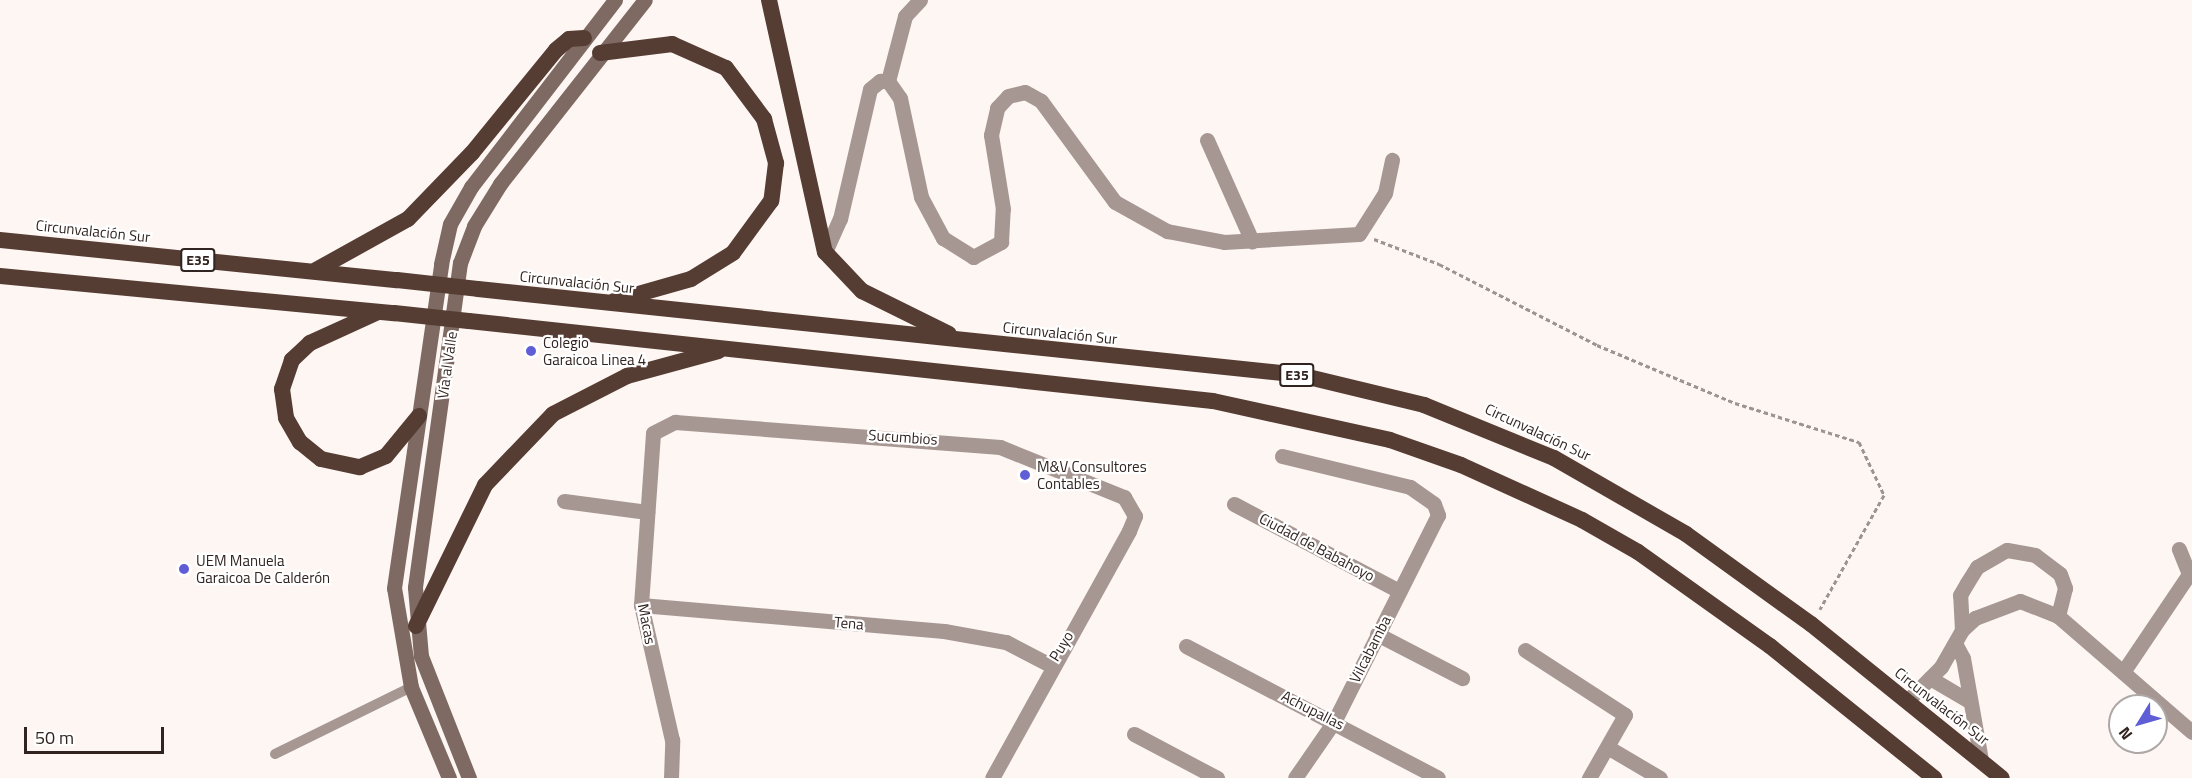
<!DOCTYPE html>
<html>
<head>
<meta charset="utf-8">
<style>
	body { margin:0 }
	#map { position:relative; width:2192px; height:778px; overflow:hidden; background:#fdf6f3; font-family:"Titillium Web",sans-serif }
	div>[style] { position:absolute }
	.path>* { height:3px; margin-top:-1.5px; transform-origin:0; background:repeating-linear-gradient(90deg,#9d9390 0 4.5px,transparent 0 7.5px) }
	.service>* { height:10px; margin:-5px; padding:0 5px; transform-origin:5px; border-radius:5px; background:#a69792 }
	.minor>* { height:15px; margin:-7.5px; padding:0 7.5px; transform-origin:7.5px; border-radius:7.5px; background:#a69792 }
	.secondary>* { height:15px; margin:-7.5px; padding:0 7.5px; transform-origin:7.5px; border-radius:7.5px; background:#7e6a63 }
	.trunk>* { height:16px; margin:-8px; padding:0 8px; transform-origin:8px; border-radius:8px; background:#563d34 }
	.trunk-bridge>* { height:16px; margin:-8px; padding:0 8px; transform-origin:8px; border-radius:8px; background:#563d34 }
	.dots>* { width:16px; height:16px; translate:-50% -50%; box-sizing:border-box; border:3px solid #fff; border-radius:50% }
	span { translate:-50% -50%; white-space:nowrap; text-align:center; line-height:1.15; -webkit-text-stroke:4.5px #fff; paint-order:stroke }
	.shield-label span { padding:2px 4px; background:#fff; border:2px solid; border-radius:4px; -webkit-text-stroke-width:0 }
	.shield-label { font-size:14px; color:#312420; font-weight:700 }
	.street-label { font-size:15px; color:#312420 }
	.poi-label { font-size:15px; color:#312420 }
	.left { translate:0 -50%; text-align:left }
	.north { position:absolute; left:2108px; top:694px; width:60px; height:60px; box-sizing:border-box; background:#fff; border:2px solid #ada7a6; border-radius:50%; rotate:233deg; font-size:16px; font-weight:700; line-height:24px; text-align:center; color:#312420 }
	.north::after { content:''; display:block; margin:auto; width:21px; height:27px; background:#605ed6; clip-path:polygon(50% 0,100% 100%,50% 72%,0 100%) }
	.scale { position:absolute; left:24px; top:727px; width:140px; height:27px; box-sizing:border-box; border:3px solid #312420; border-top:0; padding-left:8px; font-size:18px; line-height:21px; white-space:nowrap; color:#312420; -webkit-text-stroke:4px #fff; paint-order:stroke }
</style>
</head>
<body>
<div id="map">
	<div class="path">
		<div style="left:1374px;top:239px;width:70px;rotate:21deg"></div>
		<div style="left:1439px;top:264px;width:178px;rotate:27.1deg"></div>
		<div style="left:1597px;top:345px;width:150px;rotate:22.8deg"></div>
		<div style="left:1735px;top:403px;width:130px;rotate:17.5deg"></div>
		<div style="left:1859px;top:442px;width:59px;rotate:64.7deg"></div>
		<div style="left:1884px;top:495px;width:131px;rotate:119.3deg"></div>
	</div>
	<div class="service">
		<div style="left:275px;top:754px;width:152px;rotate:-26.2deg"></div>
	</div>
	<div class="minor">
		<div style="left:888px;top:81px;width:67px;rotate:-75.3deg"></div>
		<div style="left:905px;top:16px;width:22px;rotate:-47deg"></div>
		<div style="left:1207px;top:140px;width:111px;rotate:66deg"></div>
		<div style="left:825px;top:252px;width:36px;rotate:-66deg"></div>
		<div style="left:840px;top:219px;width:133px;rotate:-77deg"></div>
		<div style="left:870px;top:89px;width:13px;rotate:-39deg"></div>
		<div style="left:880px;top:81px;width:8px"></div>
		<div style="left:888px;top:81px;width:21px;rotate:55deg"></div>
		<div style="left:900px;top:98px;width:101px;rotate:78deg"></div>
		<div style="left:921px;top:197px;width:47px;rotate:61.8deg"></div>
		<div style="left:943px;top:238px;width:36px;rotate:32deg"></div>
		<div style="left:973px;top:257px;width:32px;rotate:-28deg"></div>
		<div style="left:1001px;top:242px;width:33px;rotate:-87deg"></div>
		<div style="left:1003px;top:209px;width:75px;rotate:-99.2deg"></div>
		<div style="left:991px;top:135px;width:28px;rotate:-77deg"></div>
		<div style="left:997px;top:108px;width:16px;rotate:-47deg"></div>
		<div style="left:1008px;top:96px;width:17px;rotate:-13deg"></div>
		<div style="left:1025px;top:92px;width:18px;rotate:29deg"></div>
		<div style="left:1041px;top:101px;width:125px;rotate:53.8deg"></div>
		<div style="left:1115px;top:202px;width:60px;rotate:29.1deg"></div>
		<div style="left:1167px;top:231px;width:58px;rotate:10.9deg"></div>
		<div style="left:1224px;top:242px;width:135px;rotate:-3.4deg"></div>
		<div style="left:1359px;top:234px;width:49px;rotate:-57.6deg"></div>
		<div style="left:1385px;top:193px;width:34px;rotate:-78deg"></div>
		<div style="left:1282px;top:456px;width:132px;rotate:13.6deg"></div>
		<div style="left:1410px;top:487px;width:29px;rotate:35deg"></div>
		<div style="left:1434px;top:504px;width:12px;rotate:70deg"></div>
		<div style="left:1438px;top:515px;width:229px;rotate:116.7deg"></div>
		<div style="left:1335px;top:720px;width:70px;rotate:124.6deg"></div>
		<div style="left:564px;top:501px;width:84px;rotate:7.5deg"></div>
		<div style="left:1234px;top:504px;width:187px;rotate:27.8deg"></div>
		<div style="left:641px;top:605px;width:304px;rotate:4.9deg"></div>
		<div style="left:944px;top:631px;width:63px;rotate:10.1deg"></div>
		<div style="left:1006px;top:642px;width:50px;rotate:27.6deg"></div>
		<div style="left:1962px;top:630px;width:35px;rotate:-93deg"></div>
		<div style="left:1960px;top:595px;width:14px;rotate:-60deg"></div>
		<div style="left:1967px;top:583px;width:19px;rotate:-58deg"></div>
		<div style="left:1977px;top:567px;width:34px;rotate:-30deg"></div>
		<div style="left:2007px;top:550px;width:28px;rotate:10deg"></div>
		<div style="left:2035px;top:555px;width:31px;rotate:37deg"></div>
		<div style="left:2060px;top:574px;width:15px;rotate:70deg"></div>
		<div style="left:2065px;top:588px;width:29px;rotate:104deg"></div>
		<div style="left:1377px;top:634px;width:96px;rotate:27.4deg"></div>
		<div style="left:1956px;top:645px;width:15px;rotate:62deg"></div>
		<div style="left:1963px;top:658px;width:104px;rotate:80deg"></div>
		<div style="left:1186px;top:646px;width:284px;rotate:27.6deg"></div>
		<div style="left:1525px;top:650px;width:119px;rotate:33deg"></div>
		<div style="left:1625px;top:715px;width:73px;rotate:119.7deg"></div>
		<div style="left:2123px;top:672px;width:118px;rotate:-56deg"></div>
		<div style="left:2189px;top:574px;width:27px;rotate:-112deg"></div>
		<div style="left:1930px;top:678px;width:45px;rotate:30.5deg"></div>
		<div style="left:1907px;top:701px;width:48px;rotate:-45deg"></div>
		<div style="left:1941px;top:667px;width:43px;rotate:-60.4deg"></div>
		<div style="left:1962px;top:630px;width:18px;rotate:-43deg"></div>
		<div style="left:1975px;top:618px;width:48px;rotate:-20.7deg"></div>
		<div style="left:2020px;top:601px;width:41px;rotate:21.5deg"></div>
		<div style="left:2058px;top:616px;width:177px;rotate:40.9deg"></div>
		<div style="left:1134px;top:734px;width:94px;rotate:27.9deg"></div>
		<div style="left:1609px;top:748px;width:59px;rotate:30.5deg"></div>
		<div style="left:671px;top:778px;width:38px;rotate:-88deg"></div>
		<div style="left:672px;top:740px;width:139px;rotate:-102.9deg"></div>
		<div style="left:641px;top:605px;width:172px;rotate:-86deg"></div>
		<div style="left:653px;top:433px;width:25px;rotate:-27deg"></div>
		<div style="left:675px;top:422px;width:326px;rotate:4.4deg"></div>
		<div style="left:1000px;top:447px;width:134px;rotate:22deg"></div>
		<div style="left:1124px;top:497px;width:22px;rotate:60deg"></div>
		<div style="left:1135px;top:516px;width:16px;rotate:112deg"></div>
		<div style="left:1129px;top:531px;width:282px;rotate:119deg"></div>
	</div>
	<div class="secondary">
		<div style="left:449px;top:778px;width:99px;rotate:-112.7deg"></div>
		<div style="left:411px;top:687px;width:100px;rotate:-99.7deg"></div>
		<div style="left:394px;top:588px;width:327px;rotate:-81.7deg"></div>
		<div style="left:441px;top:264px;width:41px;rotate:-77.3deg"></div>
		<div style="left:450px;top:224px;width:43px;rotate:-60.4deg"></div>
		<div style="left:471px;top:187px;width:236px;rotate:-52.4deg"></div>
		<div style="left:469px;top:778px;width:131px;rotate:-111.5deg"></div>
		<div style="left:421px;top:656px;width:69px;rotate:-95deg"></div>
		<div style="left:415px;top:587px;width:327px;rotate:-82.1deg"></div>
		<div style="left:460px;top:263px;width:40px;rotate:-69deg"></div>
		<div style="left:474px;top:226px;width:49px;rotate:-58.2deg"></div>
		<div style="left:500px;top:184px;width:234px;rotate:-51.8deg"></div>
	</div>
	<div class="trunk">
		<div style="left:769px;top:0;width:258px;rotate:77.5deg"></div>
		<div style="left:825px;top:252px;width:54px;rotate:46.5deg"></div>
		<div style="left:862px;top:291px;width:97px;rotate:26.3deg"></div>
		<div style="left:600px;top:53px;width:73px;rotate:-7.1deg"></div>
		<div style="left:672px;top:44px;width:59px;rotate:24deg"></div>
		<div style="left:726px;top:68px;width:64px;rotate:53.3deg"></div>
		<div style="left:764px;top:119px;width:46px;rotate:74.7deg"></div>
		<div style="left:776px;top:163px;width:38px;rotate:97deg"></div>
		<div style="left:771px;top:201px;width:64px;rotate:126.2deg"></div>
		<div style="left:733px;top:253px;width:49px;rotate:148.2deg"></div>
		<div style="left:691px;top:279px;width:80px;rotate:164.1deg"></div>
		<div style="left:0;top:240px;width:399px;rotate:5.8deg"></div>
		<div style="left:316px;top:270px;width:105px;rotate:-29deg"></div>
		<div style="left:408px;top:219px;width:92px;rotate:-45.9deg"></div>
		<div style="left:472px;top:153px;width:133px;rotate:-50.8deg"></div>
		<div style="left:556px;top:50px;width:17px;rotate:-40deg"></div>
		<div style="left:569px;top:39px;width:15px;rotate:-4deg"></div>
		<div style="left:0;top:276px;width:396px;rotate:5.4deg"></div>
		<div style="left:478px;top:289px;width:826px;rotate:5.97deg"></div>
		<div style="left:1300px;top:375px;width:128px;rotate:13.6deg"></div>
		<div style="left:1424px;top:405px;width:140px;rotate:22.2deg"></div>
		<div style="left:1554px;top:458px;width:152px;rotate:29.9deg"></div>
		<div style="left:1686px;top:534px;width:154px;rotate:35.8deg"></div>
		<div style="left:1811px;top:624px;width:245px;rotate:38.9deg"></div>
		<div style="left:378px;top:312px;width:75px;rotate:155.5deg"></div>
		<div style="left:310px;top:343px;width:25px;rotate:137deg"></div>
		<div style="left:292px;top:360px;width:31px;rotate:109deg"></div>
		<div style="left:282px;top:389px;width:29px;rotate:82deg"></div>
		<div style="left:286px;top:418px;width:28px;rotate:60deg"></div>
		<div style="left:300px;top:442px;width:27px;rotate:39deg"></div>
		<div style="left:321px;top:459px;width:40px;rotate:12deg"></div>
		<div style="left:360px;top:467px;width:28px;rotate:-23deg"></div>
		<div style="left:386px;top:456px;width:52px;rotate:-50.5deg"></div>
		<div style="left:469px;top:321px;width:748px;rotate:6.14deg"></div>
		<div style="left:1213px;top:401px;width:181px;rotate:12.4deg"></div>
		<div style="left:1390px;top:440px;width:75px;rotate:19.4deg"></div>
		<div style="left:1461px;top:465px;width:133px;rotate:24.4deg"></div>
		<div style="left:1582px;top:520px;width:64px;rotate:29.7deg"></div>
		<div style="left:1638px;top:552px;width:162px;rotate:35.5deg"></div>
		<div style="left:1770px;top:646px;width:211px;rotate:38.8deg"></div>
		<div style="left:416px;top:626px;width:157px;rotate:-63.9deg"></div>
		<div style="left:485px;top:485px;width:98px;rotate:-46.2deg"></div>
		<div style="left:553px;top:414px;width:83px;rotate:-27.2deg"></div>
		<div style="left:627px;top:376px;width:95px;rotate:-15.2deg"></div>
	</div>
	<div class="trunk-bridge">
		<div style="left:397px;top:280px;width:81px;rotate:6.3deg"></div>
		<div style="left:394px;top:313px;width:75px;rotate:6.1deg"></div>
	</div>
	<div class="dots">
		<div style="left:531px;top:351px;background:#605ed6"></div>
		<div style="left:1025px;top:475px;background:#605ed6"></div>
		<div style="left:184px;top:569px;background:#605ed6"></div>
	</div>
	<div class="shield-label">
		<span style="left:198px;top:260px">E35</span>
		<span style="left:1297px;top:375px">E35</span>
	</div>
	<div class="street-label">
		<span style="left:93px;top:231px;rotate:6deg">Circunvalación Sur</span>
		<span style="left:577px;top:282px;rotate:6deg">Circunvalación Sur</span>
		<span style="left:1060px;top:333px;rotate:6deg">Circunvalación Sur</span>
		<span style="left:447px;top:365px;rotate:-82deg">Vía al Valle</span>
		<span style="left:1538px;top:432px;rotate:25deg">Circunvalación Sur</span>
		<span style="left:903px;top:437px;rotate:4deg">Sucumbios</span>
		<span style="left:1317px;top:547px;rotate:28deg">Ciudad de Babahoyo</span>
		<span style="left:849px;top:623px;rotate:5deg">Tena</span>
		<span style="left:647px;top:624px;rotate:79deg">Macas</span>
		<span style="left:1061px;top:646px;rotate:-59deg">Puyo</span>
		<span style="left:1370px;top:649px;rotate:-63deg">Vilcabamba</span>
		<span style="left:1942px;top:706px;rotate:38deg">Circunvalación Sur</span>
		<span style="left:1313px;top:710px;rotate:27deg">Achupallas</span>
	</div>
	<div class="poi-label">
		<span class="left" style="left:543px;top:351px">Colegio<br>Garaicoa Linea 4</span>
		<span class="left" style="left:1037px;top:475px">M&amp;V Consultores<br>Contables</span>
		<span class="left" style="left:196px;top:569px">UEM Manuela<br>Garaicoa De Calderón</span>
	</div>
	<div class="north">N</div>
	<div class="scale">50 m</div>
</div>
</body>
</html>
